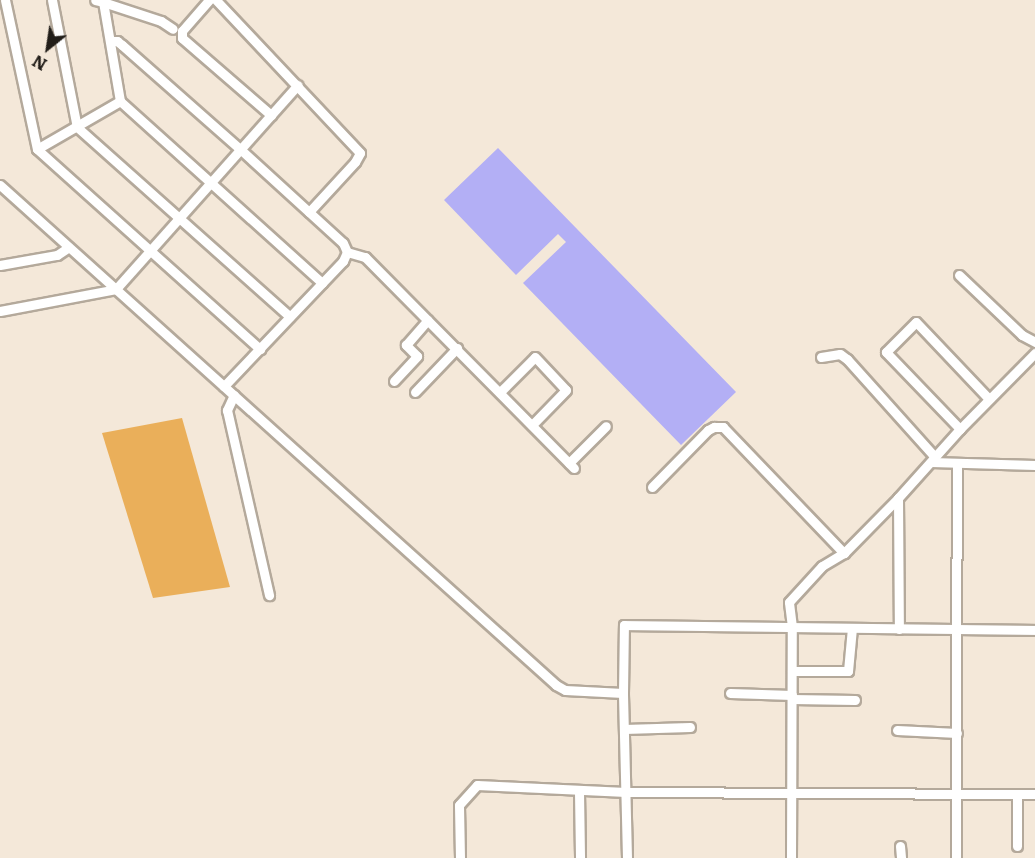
<!DOCTYPE html>
<html>
<head>
<meta charset="utf-8">
<style>
	body { margin:0 }
	#map { position:relative; width:1035px; height:858px; overflow:hidden; background:#f4e8d9; font-family:Literata,serif }
	div>[style] { position:absolute }
	.forest>* { inset:0; background:#eaaf5a }
	.building>* { inset:0; background:#b3aff5 }
	.roads { filter:drop-shadow(2px 0 #b4a99b) drop-shadow(-2px 0 #b4a99b) drop-shadow(0 2px #b4a99b) drop-shadow(0 -2px #b4a99b) }
	.street>* { height:9px; margin:-4.5px; padding:0 4.5px; transform-origin:4.5px; border-radius:4.5px; background:#fff }
	span { translate:-50% -50%; white-space:nowrap; text-align:center; line-height:1.15; -webkit-text-stroke:4.5px #f4e8d9; paint-order:stroke }
	.north { position:absolute; left:18px; top:18px; width:60px; height:60px; -webkit-text-stroke:4px #f4e8d9; paint-order:stroke; rotate:210deg; font-size:16px; font-weight:700; line-height:24px; text-align:center; color:#221e19 }
	.north::after { content:''; display:block; margin:auto; width:21px; height:27px; background:#221e19; clip-path:polygon(50% 0,100% 100%,50% 72%,0 100%) }
</style>
</head>
<body>
<div id="map">
	<div class="forest">
		<div style="clip-path:polygon(182px 418px,230px 587px,153px 598px,102px 433px)"></div>
	</div>
	<div class="building">
		<div style="clip-path:polygon(498px 148px,736px 392px,681px 445px,523px 283px,566px 242px,558px 234px,516px 275px,444px 200px)"></div>
	</div>
	<div class="roads">
		<div class="street">
			<div style="left:5px;top:0;width:152px;rotate:77.9deg"></div>
			<div style="left:37px;top:149px;width:300px;rotate:41.9deg"></div>
			<div style="left:52px;top:0;width:129px;rotate:78.9deg"></div>
			<div style="left:77px;top:127px;width:285px;rotate:41.7deg"></div>
			<div style="left:209px;top:0;width:41px;rotate:131.1deg"></div>
			<div style="left:182px;top:31px;width:7px;rotate:90deg"></div>
			<div style="left:182px;top:38px;width:118px;rotate:40.9deg"></div>
			<div style="left:216px;top:0;width:210px;rotate:46.7deg"></div>
			<div style="left:360px;top:153px;width:10px;rotate:119deg"></div>
			<div style="left:355px;top:162px;width:68px;rotate:132.6deg"></div>
			<div style="left:103px;top:2px;width:61px;rotate:18.1deg"></div>
			<div style="left:161px;top:21px;width:14px;rotate:34deg"></div>
			<div style="left:110px;top:41px;width:7px"></div>
			<div style="left:117px;top:41px;width:6px;rotate:39deg"></div>
			<div style="left:122px;top:45px;width:157px;rotate:41.4deg"></div>
			<div style="left:240px;top:149px;width:139px;rotate:42.4deg"></div>
			<div style="left:343px;top:243px;width:10px;rotate:66deg"></div>
			<div style="left:347px;top:252px;width:10px;rotate:114deg"></div>
			<div style="left:343px;top:261px;width:173px;rotate:133.6deg"></div>
			<div style="left:120px;top:101px;width:272px;rotate:42deg"></div>
			<div style="left:37px;top:149px;width:96px;rotate:-30deg"></div>
			<div style="left:120px;top:101px;width:100px;rotate:-99.7deg"></div>
			<div style="left:103px;top:2px;width:8px;rotate:-166deg"></div>
			<div style="left:0;top:185px;width:748px;rotate:41.96deg"></div>
			<div style="left:556px;top:685px;width:10px;rotate:29deg"></div>
			<div style="left:565px;top:690px;width:58px;rotate:3deg"></div>
			<div style="left:347px;top:252px;width:19px;rotate:16deg"></div>
			<div style="left:365px;top:257px;width:297px;rotate:45.3deg"></div>
			<div style="left:0;top:265px;width:58px;rotate:-10deg"></div>
			<div style="left:57px;top:255px;width:14px;rotate:-34deg"></div>
			<div style="left:959px;top:275px;width:87px;rotate:43.6deg"></div>
			<div style="left:1022px;top:335px;width:15px;rotate:28deg"></div>
			<div style="left:0;top:311px;width:118px;rotate:-10.7deg"></div>
			<div style="left:116px;top:289px;width:273px;rotate:-48.3deg"></div>
			<div style="left:821px;top:357px;width:19px;rotate:-9deg"></div>
			<div style="left:840px;top:354px;width:9px;rotate:36deg"></div>
			<div style="left:847px;top:359px;width:132px;rotate:48.1deg"></div>
			<div style="left:394px;top:381px;width:34px;rotate:-47deg"></div>
			<div style="left:417px;top:356px;width:16px;rotate:-135deg"></div>
			<div style="left:406px;top:345px;width:33px;rotate:-49deg"></div>
			<div style="left:415px;top:392px;width:61px;rotate:-46.3deg"></div>
			<div style="left:500px;top:392px;width:49px;rotate:-45deg"></div>
			<div style="left:535px;top:357px;width:45px;rotate:46.8deg"></div>
			<div style="left:566px;top:390px;width:49px;rotate:134.2deg"></div>
			<div style="left:234px;top:395px;width:17px;rotate:115deg"></div>
			<div style="left:227px;top:410px;width:190px;rotate:77.2deg"></div>
			<div style="left:960px;top:429px;width:107px;rotate:-133.9deg"></div>
			<div style="left:886px;top:352px;width:42px;rotate:-45deg"></div>
			<div style="left:916px;top:322px;width:106px;rotate:46.5deg"></div>
			<div style="left:931px;top:462px;width:104px;rotate:1.7deg"></div>
			<div style="left:569px;top:463px;width:52px;rotate:-45deg"></div>
			<div style="left:652px;top:487px;width:80px;rotate:-45.5deg"></div>
			<div style="left:708px;top:430px;width:7px;rotate:-27deg"></div>
			<div style="left:714px;top:427px;width:9px"></div>
			<div style="left:723px;top:427px;width:175px;rotate:46.2deg"></div>
			<div style="left:898px;top:498px;width:131px;rotate:89.6deg"></div>
			<div style="left:792px;top:671px;width:56px"></div>
			<div style="left:848px;top:671px;width:43px;rotate:-84.7deg"></div>
			<div style="left:730px;top:693px;width:62px;rotate:1.8deg"></div>
			<div style="left:792px;top:699px;width:63px;rotate:0.9deg"></div>
			<div style="left:624px;top:729px;width:66px;rotate:-1.7deg"></div>
			<div style="left:897px;top:730px;width:60px;rotate:2.9deg"></div>
			<div style="left:579px;top:792px;width:66px;rotate:89.1deg"></div>
			<div style="left:1017px;top:794px;width:52px;rotate:90deg"></div>
			<div style="left:900px;top:846px;width:12px;rotate:85deg"></div>
			<div style="left:460px;top:858px;width:53px;rotate:-91.1deg"></div>
			<div style="left:459px;top:805px;width:27px;rotate:-48deg"></div>
			<div style="left:477px;top:785px;width:149px;rotate:2.7deg"></div>
			<div style="left:626px;top:792px;width:409px;rotate:0.3deg"></div>
			<div style="left:627px;top:858px;width:165px;rotate:-91.4deg"></div>
			<div style="left:623px;top:693px;width:68px;rotate:-89.2deg"></div>
			<div style="left:624px;top:625px;width:411px;rotate:0.7deg"></div>
			<div style="left:791px;top:858px;width:231px;rotate:-89.8deg"></div>
			<div style="left:792px;top:627px;width:25px;rotate:-97deg"></div>
			<div style="left:789px;top:602px;width:49px;rotate:-47.5deg"></div>
			<div style="left:822px;top:566px;width:26px;rotate:-31deg"></div>
			<div style="left:844px;top:553px;width:77px;rotate:-45.5deg"></div>
			<div style="left:898px;top:498px;width:93px;rotate:-48.1deg"></div>
			<div style="left:960px;top:429px;width:107px;rotate:-45.4deg"></div>
			<div style="left:956px;top:858px;width:394px;rotate:-89.9deg"></div>
		</div>
	</div>
	<div class="north">N</div>
</div>
</body>
</html>
